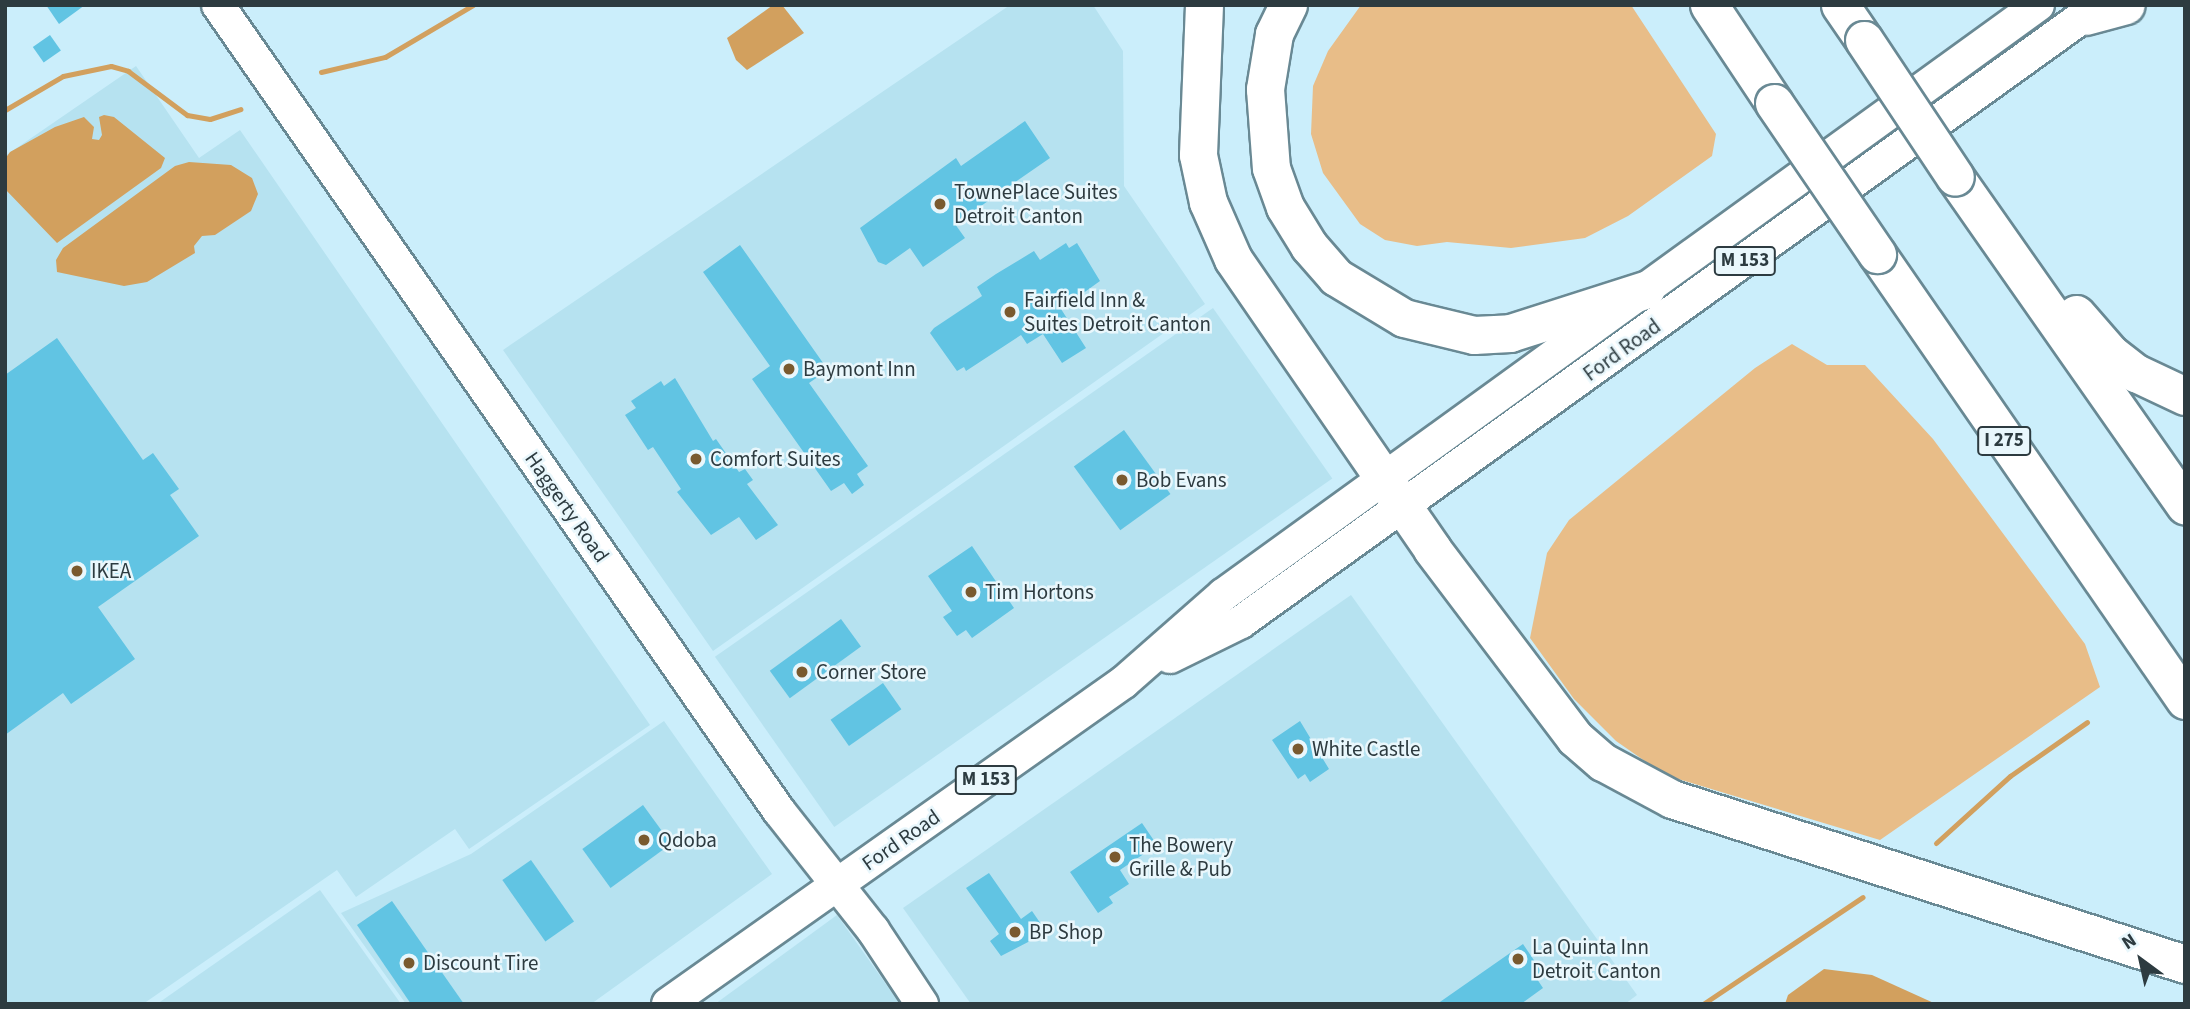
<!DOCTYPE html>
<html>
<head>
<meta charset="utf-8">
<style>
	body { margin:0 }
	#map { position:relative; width:2190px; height:1009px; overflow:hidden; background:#cbeefb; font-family:"Source Sans 3",sans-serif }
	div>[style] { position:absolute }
	.built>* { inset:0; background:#b6e2f0; transform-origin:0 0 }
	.green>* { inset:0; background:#e8bd88 }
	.water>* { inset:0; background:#d2a05e }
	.stream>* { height:5px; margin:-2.5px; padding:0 2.5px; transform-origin:2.5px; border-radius:2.5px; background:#d2a05e }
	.building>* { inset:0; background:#61c4e3; transform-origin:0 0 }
	.roads { filter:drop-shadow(2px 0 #698994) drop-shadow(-2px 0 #698994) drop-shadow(0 2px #698994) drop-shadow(0 -2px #698994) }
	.major>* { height:32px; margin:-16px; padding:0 16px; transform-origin:16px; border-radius:16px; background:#fff }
	.highway>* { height:37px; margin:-18.5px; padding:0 18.5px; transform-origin:18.5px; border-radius:18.5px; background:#fff }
	.bridges { filter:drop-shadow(2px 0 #698994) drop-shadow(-2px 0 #698994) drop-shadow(0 2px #698994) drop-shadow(0 -2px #698994) }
	.highway-bridge>* { height:37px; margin:-18.5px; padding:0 18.5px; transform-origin:18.5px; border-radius:18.5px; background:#fff }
	.dots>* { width:19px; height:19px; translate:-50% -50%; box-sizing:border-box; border:4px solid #e9f7fc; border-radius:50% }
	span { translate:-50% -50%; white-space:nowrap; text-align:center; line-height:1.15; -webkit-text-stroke:5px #e9f7fc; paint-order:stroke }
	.shield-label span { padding:2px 5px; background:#e9f7fc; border:2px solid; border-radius:5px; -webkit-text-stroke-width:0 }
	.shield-label { font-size:19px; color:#2d3b40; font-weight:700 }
	.poi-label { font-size:21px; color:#2d3b40 }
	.left { translate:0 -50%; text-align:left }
	.street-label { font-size:21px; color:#2d3b40 }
	.frame { position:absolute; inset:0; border:7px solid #2d3b40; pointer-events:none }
	.north { position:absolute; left:2106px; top:925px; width:70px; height:70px; -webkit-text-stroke:5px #e9f7fc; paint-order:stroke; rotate:327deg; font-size:19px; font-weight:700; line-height:28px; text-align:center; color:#2d3b40 }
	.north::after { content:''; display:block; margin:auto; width:24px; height:32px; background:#2d3b40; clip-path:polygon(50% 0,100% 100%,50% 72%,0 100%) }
</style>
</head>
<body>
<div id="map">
	<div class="built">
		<div style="clip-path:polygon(1010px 5px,1093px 5px,1123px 51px,1124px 186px,1205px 304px,713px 651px,503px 350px)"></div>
		<div style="clip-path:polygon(136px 66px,199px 158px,240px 130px,650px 725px,469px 849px,455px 829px,356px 897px,337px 870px,143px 1004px,5px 1004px,5px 156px)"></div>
		<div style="left:1213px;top:308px;width:208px;height:608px;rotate:55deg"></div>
		<div style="clip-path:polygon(1351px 595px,1637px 995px,1625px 1004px,971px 1004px,903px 908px)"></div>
		<div style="clip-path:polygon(664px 721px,772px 874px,591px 1004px,406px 1004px,341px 913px,471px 854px)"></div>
		<div style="clip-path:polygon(320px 890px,401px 1004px,157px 1004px)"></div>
		<div style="clip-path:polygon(837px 915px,900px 1004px,715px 1004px)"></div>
	</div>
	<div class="green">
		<div style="clip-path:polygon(1361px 5px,1631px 5px,1716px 134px,1712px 156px,1628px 216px,1585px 238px,1511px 248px,1447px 242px,1417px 246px,1385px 240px,1360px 224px,1323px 173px,1311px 134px,1313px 86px,1328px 51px)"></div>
		<div style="clip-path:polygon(1792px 344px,1827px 365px,1865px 365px,1933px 439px,2085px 644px,2100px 687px,1880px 840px,1665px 775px,1616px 741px,1574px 699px,1530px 638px,1547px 553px,1569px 520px,1755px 368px)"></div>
	</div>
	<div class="water">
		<div style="clip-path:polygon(773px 5px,782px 5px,804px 33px,747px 70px,736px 60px,727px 38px)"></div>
		<div style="clip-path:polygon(104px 115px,114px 117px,165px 158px,161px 168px,57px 243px,5px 189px,5px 159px,10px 152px,55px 127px,84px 117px,94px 127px,92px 139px,99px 140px,102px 135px,99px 117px)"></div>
		<div style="clip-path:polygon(189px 162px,231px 165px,252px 178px,258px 194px,251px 211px,215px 235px,202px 236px,194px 246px,195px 253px,147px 282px,124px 286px,57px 272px,56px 260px,63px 248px,175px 166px)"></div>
		<div style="clip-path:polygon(1824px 969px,1872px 975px,1936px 1004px,1785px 1004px,1788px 995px)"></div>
	</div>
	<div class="stream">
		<div style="left:321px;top:72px;width:66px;rotate:-13.2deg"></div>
		<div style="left:385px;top:57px;width:102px;rotate:-30.6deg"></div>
		<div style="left:5px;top:110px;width:67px;rotate:-30.4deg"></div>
		<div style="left:63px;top:76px;width:49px;rotate:-11.8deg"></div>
		<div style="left:111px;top:66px;width:18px;rotate:16deg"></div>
		<div style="left:128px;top:71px;width:74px;rotate:36.7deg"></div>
		<div style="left:187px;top:115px;width:23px;rotate:10deg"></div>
		<div style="left:210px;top:119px;width:32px;rotate:-18deg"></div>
		<div style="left:1936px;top:843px;width:100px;rotate:-42.2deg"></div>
		<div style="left:2010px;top:776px;width:94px;rotate:-35deg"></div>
		<div style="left:1703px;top:1004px;width:192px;rotate:-33.8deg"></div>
	</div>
	<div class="building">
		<div style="clip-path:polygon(46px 5px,85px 5px,59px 24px)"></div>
		<div style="left:50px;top:35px;width:19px;height:21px;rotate:55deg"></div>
		<div style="clip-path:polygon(1025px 121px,1050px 158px,955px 224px,965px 238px,923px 267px,910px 248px,886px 265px,878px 262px,860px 228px,956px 158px,961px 166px)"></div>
		<div style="clip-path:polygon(1066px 243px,1069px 248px,1077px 243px,1100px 281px,1061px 309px,1086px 348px,1062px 363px,1043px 334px,1027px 344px,1021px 335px,966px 371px,964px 367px,957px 371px,930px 333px,934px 328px,982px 296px,977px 287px,996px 274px,1034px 251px,1040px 260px)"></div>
		<div style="clip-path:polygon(740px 245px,828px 370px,809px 383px,868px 466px,857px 474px,864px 485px,852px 494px,844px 483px,831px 491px,752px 379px,770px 366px,703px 272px)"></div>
		<div style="clip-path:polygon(57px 338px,143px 460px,153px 453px,179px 489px,170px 495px,199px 536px,98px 607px,135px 659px,71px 704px,63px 693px,5px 735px,5px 375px)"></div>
		<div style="clip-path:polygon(675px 378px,713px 441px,716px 439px,739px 472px,745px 469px,753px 480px,747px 484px,778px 525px,756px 540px,739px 517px,711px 535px,677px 492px,681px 489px,653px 447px,648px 450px,625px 415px,636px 408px,631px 401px,661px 381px,664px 386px)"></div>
		<div style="left:1124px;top:430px;width:79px;height:62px;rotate:54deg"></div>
		<div style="clip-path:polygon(972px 546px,1014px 608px,972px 638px,966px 630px,957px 636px,943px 617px,952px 611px,928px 576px)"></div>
		<div style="left:841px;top:619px;width:34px;height:88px;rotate:54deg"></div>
		<div style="left:883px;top:683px;width:32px;height:64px;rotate:55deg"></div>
		<div style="clip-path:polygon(1300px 721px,1329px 769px,1310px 782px,1305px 774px,1298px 779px,1272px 740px)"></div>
		<div style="left:643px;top:805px;width:48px;height:75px;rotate:54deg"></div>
		<div style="clip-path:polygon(1142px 823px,1157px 845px,1120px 870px,1129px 884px,1109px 897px,1113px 903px,1098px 913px,1070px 872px)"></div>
		<div style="left:531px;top:860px;width:75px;height:35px;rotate:55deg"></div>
		<div style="clip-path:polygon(989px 873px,1021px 919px,1032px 911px,1043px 927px,1031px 935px,1034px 939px,1001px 956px,990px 941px,999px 934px,966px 888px)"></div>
		<div style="clip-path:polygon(392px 901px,464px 1004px,411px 1004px,357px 925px)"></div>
		<div style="clip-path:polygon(1523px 944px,1544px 975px,1537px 979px,1543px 988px,1521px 1004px,1437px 1004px)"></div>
	</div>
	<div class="roads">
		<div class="major">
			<div style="left:218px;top:5px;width:982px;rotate:55.16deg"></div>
			<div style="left:779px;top:811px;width:152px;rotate:51.7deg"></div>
			<div style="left:873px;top:930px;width:89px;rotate:56.5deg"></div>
			<div style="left:1170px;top:657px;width:79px;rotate:-26.2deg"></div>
			<div style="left:1241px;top:622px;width:1057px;rotate:-35.72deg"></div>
			<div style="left:668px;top:1004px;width:558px;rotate:-35.23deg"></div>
			<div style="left:1124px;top:682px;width:132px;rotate:-41.3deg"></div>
			<div style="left:1223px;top:595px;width:1006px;rotate:-35.9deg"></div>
		</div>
		<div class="highway">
			<div style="left:1204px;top:5px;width:150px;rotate:92.3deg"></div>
			<div style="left:1198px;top:155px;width:48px;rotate:78deg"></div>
			<div style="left:1208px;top:202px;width:62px;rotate:66.3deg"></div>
			<div style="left:1233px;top:259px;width:352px;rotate:55.5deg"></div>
			<div style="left:1432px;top:549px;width:237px;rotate:52.9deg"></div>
			<div style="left:1575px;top:738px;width:37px;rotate:41deg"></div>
			<div style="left:1603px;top:762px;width:78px;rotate:28.2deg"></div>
			<div style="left:1672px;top:799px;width:539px;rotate:17.83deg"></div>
			<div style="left:1288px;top:5px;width:32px;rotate:116deg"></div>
			<div style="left:1274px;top:34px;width:56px;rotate:99.3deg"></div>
			<div style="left:1265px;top:89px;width:79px;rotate:85.7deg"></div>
			<div style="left:1271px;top:168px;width:41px;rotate:70.3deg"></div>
			<div style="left:1285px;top:207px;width:46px;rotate:58.4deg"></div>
			<div style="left:1309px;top:246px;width:41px;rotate:48.9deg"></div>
			<div style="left:1336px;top:277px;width:79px;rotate:31.1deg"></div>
			<div style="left:1404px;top:318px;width:72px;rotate:13.7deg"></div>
			<div style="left:1474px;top:335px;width:36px;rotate:-3deg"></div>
			<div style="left:1510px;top:333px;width:142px;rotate:-17.7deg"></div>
			<div style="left:1709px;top:5px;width:118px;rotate:56.4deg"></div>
			<div style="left:1840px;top:5px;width:42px;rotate:55.6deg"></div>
			<div style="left:2085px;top:16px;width:42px;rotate:-15deg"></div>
			<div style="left:1955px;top:177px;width:401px;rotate:55deg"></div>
			<div style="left:1877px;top:254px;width:542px;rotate:55.37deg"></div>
			<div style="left:2076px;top:314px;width:52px;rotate:48.9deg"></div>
			<div style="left:2110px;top:353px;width:33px;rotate:38deg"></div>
			<div style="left:2136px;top:373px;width:54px;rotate:25.1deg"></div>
		</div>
	</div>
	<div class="bridges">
		<div class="highway-bridge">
			<div style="left:1864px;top:40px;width:164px;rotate:56.4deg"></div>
			<div style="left:1774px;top:103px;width:183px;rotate:55.7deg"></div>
		</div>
	</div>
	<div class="dots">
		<div style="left:940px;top:204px;background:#795a2f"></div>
		<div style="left:1010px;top:312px;background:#795a2f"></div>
		<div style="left:789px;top:369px;background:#795a2f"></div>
		<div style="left:696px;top:459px;background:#795a2f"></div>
		<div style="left:1122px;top:480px;background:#795a2f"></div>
		<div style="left:77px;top:571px;background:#795a2f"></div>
		<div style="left:971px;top:592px;background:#795a2f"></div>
		<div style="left:802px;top:672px;background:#795a2f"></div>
		<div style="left:1298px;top:749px;background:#795a2f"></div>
		<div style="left:644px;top:840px;background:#795a2f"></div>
		<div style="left:1115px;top:857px;background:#795a2f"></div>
		<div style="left:1015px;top:932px;background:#795a2f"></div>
		<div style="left:1518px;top:959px;background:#795a2f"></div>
		<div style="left:409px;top:963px;background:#795a2f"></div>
	</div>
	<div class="shield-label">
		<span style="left:1745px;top:261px">M 153</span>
		<span style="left:2004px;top:441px">I 275</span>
		<span style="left:986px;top:780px">M 153</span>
	</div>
	<div class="poi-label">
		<span class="left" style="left:954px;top:204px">TownePlace Suites<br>Detroit Canton</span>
		<span class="left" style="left:1024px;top:312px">Fairfield Inn &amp;<br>Suites Detroit Canton</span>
		<span class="left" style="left:803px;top:369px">Baymont Inn</span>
		<span class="left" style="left:710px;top:459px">Comfort Suites</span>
		<span class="left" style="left:1136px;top:480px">Bob Evans</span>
		<span class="left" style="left:91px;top:571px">IKEA</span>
		<span class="left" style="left:985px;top:592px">Tim Hortons</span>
		<span class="left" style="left:816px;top:672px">Corner Store</span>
		<span class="left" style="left:1312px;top:749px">White Castle</span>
		<span class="left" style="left:658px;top:840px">Qdoba</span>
		<span class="left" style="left:1129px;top:857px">The Bowery<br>Grille &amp; Pub</span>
		<span class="left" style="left:1029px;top:932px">BP Shop</span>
		<span class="left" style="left:1532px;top:959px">La Quinta Inn<br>Detroit Canton</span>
		<span class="left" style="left:423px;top:963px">Discount Tire</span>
	</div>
	<div class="street-label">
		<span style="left:1622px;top:350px;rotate:-36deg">Ford Road</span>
		<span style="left:567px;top:507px;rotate:55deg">Haggerty Road</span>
		<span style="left:901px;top:840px;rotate:-35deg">Ford Road</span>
	</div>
	<div class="frame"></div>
	<div class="north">N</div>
</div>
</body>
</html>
